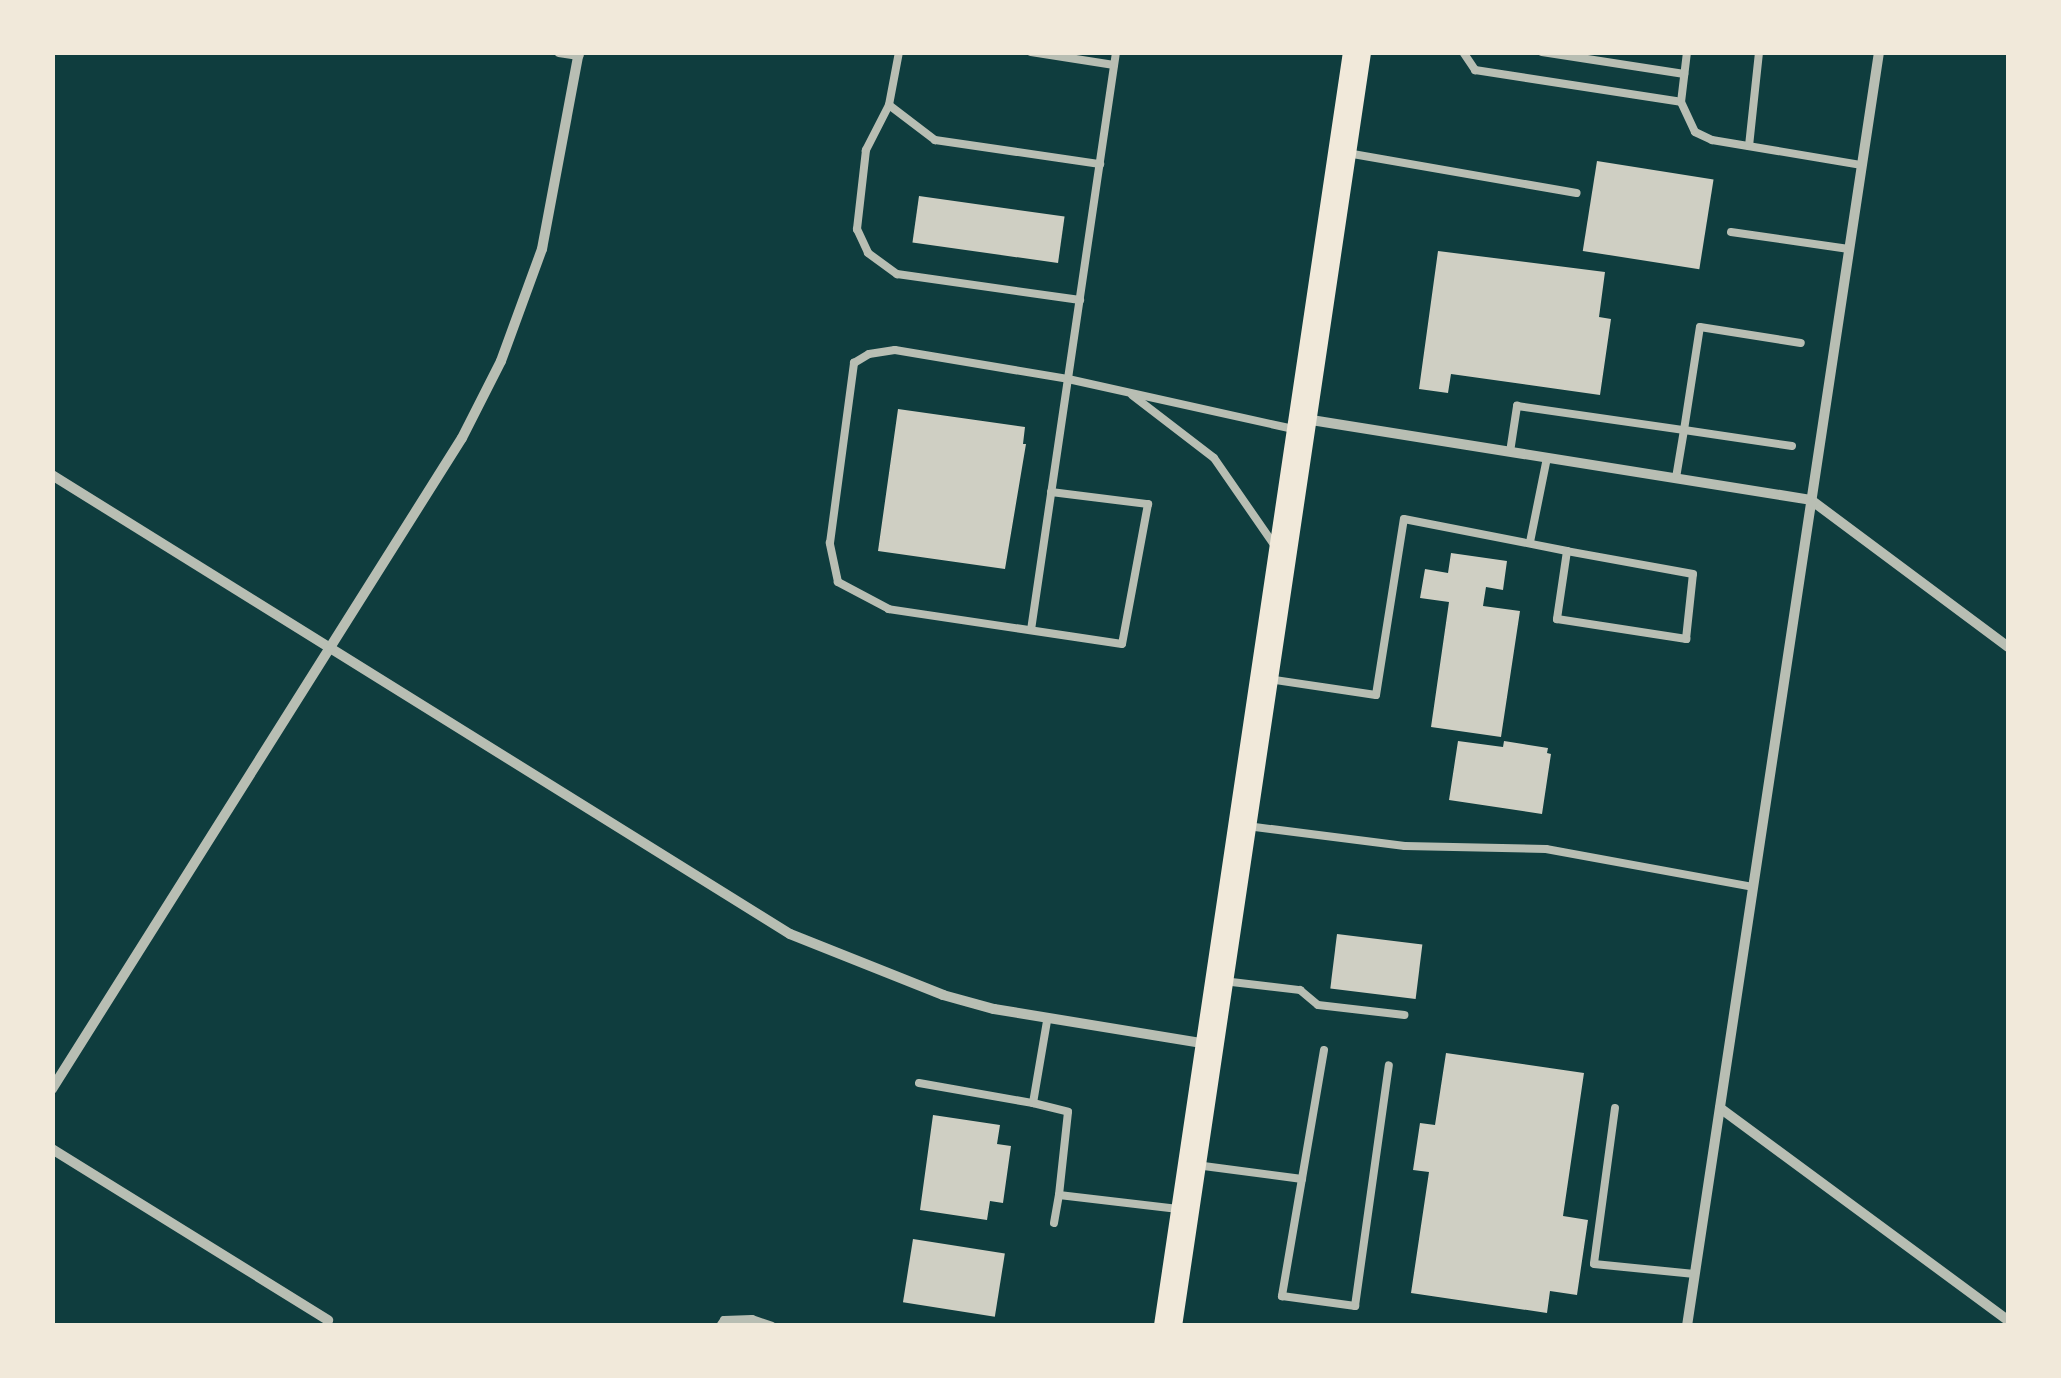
<!DOCTYPE html>
<html>
<head>
<meta charset="utf-8">
<style>
	body { margin:0 }
	#map { position:relative; width:2061px; height:1378px; overflow:hidden; background:#0f3d3e; font-family:"Fira Sans",sans-serif }
	div>[style] { position:absolute }
	.building>* { inset:0; background:#cfcfc3; transform-origin:0 0 }
	.service>* { height:8px; margin:-4px; padding:0 4px; transform-origin:4px; border-radius:4px; background:#b8beb3 }
	.minor>* { height:10px; margin:-5px; padding:0 5px; transform-origin:5px; border-radius:5px; background:#b8beb3 }
	.trunk>* { height:28px; margin:-14px; padding:0 14px; transform-origin:14px; border-radius:14px; background:#f1e9da }
	span { translate:-50% -50%; white-space:nowrap; text-align:center; line-height:1.15; -webkit-text-stroke:10px #f1e9da; paint-order:stroke }
	.frame { position:absolute; inset:0; border:55px solid #f1e9da; pointer-events:none }
</style>
</head>
<body>
<div id="map">
	<div class="building">
		<div style="left:1597px;top:161px;width:118px;height:91px;rotate:9deg"></div>
		<div style="left:919px;top:196px;width:147px;height:47px;rotate:8deg"></div>
		<div style="clip-path:polygon(1438px 251px,1605px 272px,1599px 317px,1611px 319px,1600px 395px,1451px 374px,1448px 393px,1419px 389px)"></div>
		<div style="clip-path:polygon(898px 409px,1025px 427px,1023px 444px,1026px 444px,1005px 569px,878px 551px)"></div>
		<div style="clip-path:polygon(1451px 553px,1507px 561px,1503px 590px,1486px 587px,1483px 606px,1520px 611px,1501px 737px,1431px 727px,1449px 602px,1420px 598px,1425px 569px,1448px 573px)"></div>
		<div style="clip-path:polygon(1458px 741px,1503px 747px,1504px 741px,1548px 748px,1547px 753px,1551px 754px,1542px 814px,1449px 800px)"></div>
		<div style="left:1337px;top:934px;width:86px;height:55px;rotate:7deg"></div>
		<div style="clip-path:polygon(1446px 1053px,1584px 1073px,1563px 1216px,1588px 1220px,1577px 1295px,1550px 1291px,1547px 1313px,1411px 1293px,1429px 1172px,1413px 1170px,1420px 1123px,1435px 1125px)"></div>
		<div style="clip-path:polygon(933px 1115px,1000px 1125px,997px 1144px,1011px 1146px,1003px 1203px,990px 1201px,987px 1220px,920px 1210px)"></div>
		<div style="left:913px;top:1239px;width:93px;height:64px;rotate:9deg"></div>
	</div>
	<div class="service">
		<div style="left:899px;top:52px;width:54px;rotate:100.7deg"></div>
		<div style="left:889px;top:105px;width:51px;rotate:117.1deg"></div>
		<div style="left:866px;top:150px;width:80px;rotate:96.5deg"></div>
		<div style="left:857px;top:229px;width:26px;rotate:65deg"></div>
		<div style="left:868px;top:253px;width:36px;rotate:36deg"></div>
		<div style="left:897px;top:274px;width:185px;rotate:8.1deg"></div>
		<div style="left:1031px;top:52px;width:84px;rotate:8.9deg"></div>
		<div style="left:1463px;top:52px;width:22px;rotate:56deg"></div>
		<div style="left:1475px;top:70px;width:208px;rotate:8.8deg"></div>
		<div style="left:1542px;top:52px;width:144px;rotate:8.8deg"></div>
		<div style="left:1687px;top:52px;width:50px;rotate:96.8deg"></div>
		<div style="left:1681px;top:102px;width:33px;rotate:65deg"></div>
		<div style="left:1695px;top:132px;width:19px;rotate:25deg"></div>
		<div style="left:1712px;top:140px;width:152px;rotate:9.5deg"></div>
		<div style="left:889px;top:105px;width:58px;rotate:37.3deg"></div>
		<div style="left:935px;top:140px;width:167px;rotate:8.3deg"></div>
		<div style="left:1749px;top:146px;width:95px;rotate:-83.9deg"></div>
		<div style="left:1347px;top:153px;width:233px;rotate:9.9deg"></div>
		<div style="left:1731px;top:232px;width:119px;rotate:8.2deg"></div>
		<div style="left:1132px;top:395px;width:103px;rotate:37.5deg"></div>
		<div style="left:1214px;top:458px;width:107px;rotate:55.3deg"></div>
		<div style="left:1792px;top:446px;width:109px;rotate:-171.6deg"></div>
		<div style="left:1684px;top:430px;width:104px;rotate:-81.2deg"></div>
		<div style="left:1700px;top:327px;width:102px;rotate:9deg"></div>
		<div style="left:1510px;top:452px;width:47px;rotate:-81.3deg"></div>
		<div style="left:1517px;top:406px;width:169px;rotate:8.2deg"></div>
		<div style="left:1684px;top:430px;width:49px;rotate:99.5deg"></div>
		<div style="left:1051px;top:492px;width:98px;rotate:7.1deg"></div>
		<div style="left:1148px;top:504px;width:142px;rotate:100.5deg"></div>
		<div style="left:1122px;top:644px;width:236px;rotate:-171.5deg"></div>
		<div style="left:889px;top:609px;width:58px;rotate:-152.1deg"></div>
		<div style="left:838px;top:582px;width:40px;rotate:-102deg"></div>
		<div style="left:830px;top:543px;width:182px;rotate:-82.4deg"></div>
		<div style="left:854px;top:363px;width:17px;rotate:-31deg"></div>
		<div style="left:869px;top:354px;width:26px;rotate:-9deg"></div>
		<div style="left:895px;top:350px;width:175px;rotate:9.5deg"></div>
		<div style="left:1068px;top:379px;width:231px;rotate:12.5deg"></div>
		<div style="left:1530px;top:542px;width:86px;rotate:-78.6deg"></div>
		<div style="left:1031px;top:630px;width:584px;rotate:-81.63deg"></div>
		<div style="left:1268px;top:679px;width:109px;rotate:8.4deg"></div>
		<div style="left:1376px;top:695px;width:178px;rotate:-81deg"></div>
		<div style="left:1404px;top:519px;width:166px;rotate:11.1deg"></div>
		<div style="left:1567px;top:551px;width:69px;rotate:98.4deg"></div>
		<div style="left:1557px;top:619px;width:131px;rotate:8.8deg"></div>
		<div style="left:1686px;top:639px;width:65px;rotate:-83.9deg"></div>
		<div style="left:1693px;top:574px;width:128px;rotate:-169.7deg"></div>
		<div style="left:1247px;top:826px;width:159px;rotate:7.2deg"></div>
		<div style="left:1405px;top:846px;width:141px;rotate:1.2deg"></div>
		<div style="left:1546px;top:849px;width:210px;rotate:10.4deg"></div>
		<div style="left:1223px;top:981px;width:78px;rotate:6.7deg"></div>
		<div style="left:1300px;top:990px;width:23px;rotate:40deg"></div>
		<div style="left:1318px;top:1005px;width:87px;rotate:6.6deg"></div>
		<div style="left:1324px;top:1050px;width:250px;rotate:99.7deg"></div>
		<div style="left:1282px;top:1296px;width:74px;rotate:7.8deg"></div>
		<div style="left:1355px;top:1306px;width:243px;rotate:-82deg"></div>
		<div style="left:919px;top:1083px;width:116px;rotate:10deg"></div>
		<div style="left:1033px;top:1103px;width:83px;rotate:-80.3deg"></div>
		<div style="left:1033px;top:1103px;width:36px;rotate:14deg"></div>
		<div style="left:1068px;top:1112px;width:83px;rotate:96.2deg"></div>
		<div style="left:1059px;top:1195px;width:120px;rotate:6.7deg"></div>
		<div style="left:1615px;top:1108px;width:157px;rotate:97.7deg"></div>
		<div style="left:1594px;top:1264px;width:101px;rotate:5.7deg"></div>
		<div style="left:1196px;top:1165px;width:107px;rotate:7.5deg"></div>
		<div style="left:1054px;top:1223px;width:28px;rotate:-80deg"></div>
		<div style="left:720px;top:1326px;width:7px;rotate:-56deg"></div>
		<div style="left:724px;top:1320px;width:28px;rotate:-2deg"></div>
		<div style="left:752px;top:1319px;width:21px;rotate:19deg"></div>
	</div>
	<div class="minor">
		<div style="left:559px;top:52px;width:20px;rotate:9deg"></div>
		<div style="left:1305px;top:419px;width:512px;rotate:9.09deg"></div>
		<div style="left:1811px;top:500px;width:246px;rotate:36.7deg"></div>
		<div style="left:52px;top:475px;width:869px;rotate:31.88deg"></div>
		<div style="left:790px;top:934px;width:165px;rotate:21.7deg"></div>
		<div style="left:943px;top:995px;width:53px;rotate:15.4deg"></div>
		<div style="left:994px;top:1009px;width:217px;rotate:9.3deg"></div>
		<div style="left:52px;top:1089px;width:769px;rotate:-57.8deg"></div>
		<div style="left:462px;top:438px;width:86px;rotate:-63.1deg"></div>
		<div style="left:501px;top:361px;width:119px;rotate:-69.9deg"></div>
		<div style="left:542px;top:249px;width:200px;rotate:-79.4deg"></div>
		<div style="left:1720px;top:1108px;width:358px;rotate:36.4deg"></div>
		<div style="left:52px;top:1149px;width:325px;rotate:31.8deg"></div>
		<div style="left:1687px;top:1326px;width:1288px;rotate:-81.43deg"></div>
	</div>
	<div class="trunk">
		<div style="left:1168px;top:1326px;width:1288px;rotate:-81.56deg"></div>
	</div>
	<div class="frame"></div>
</div>
</body>
</html>
